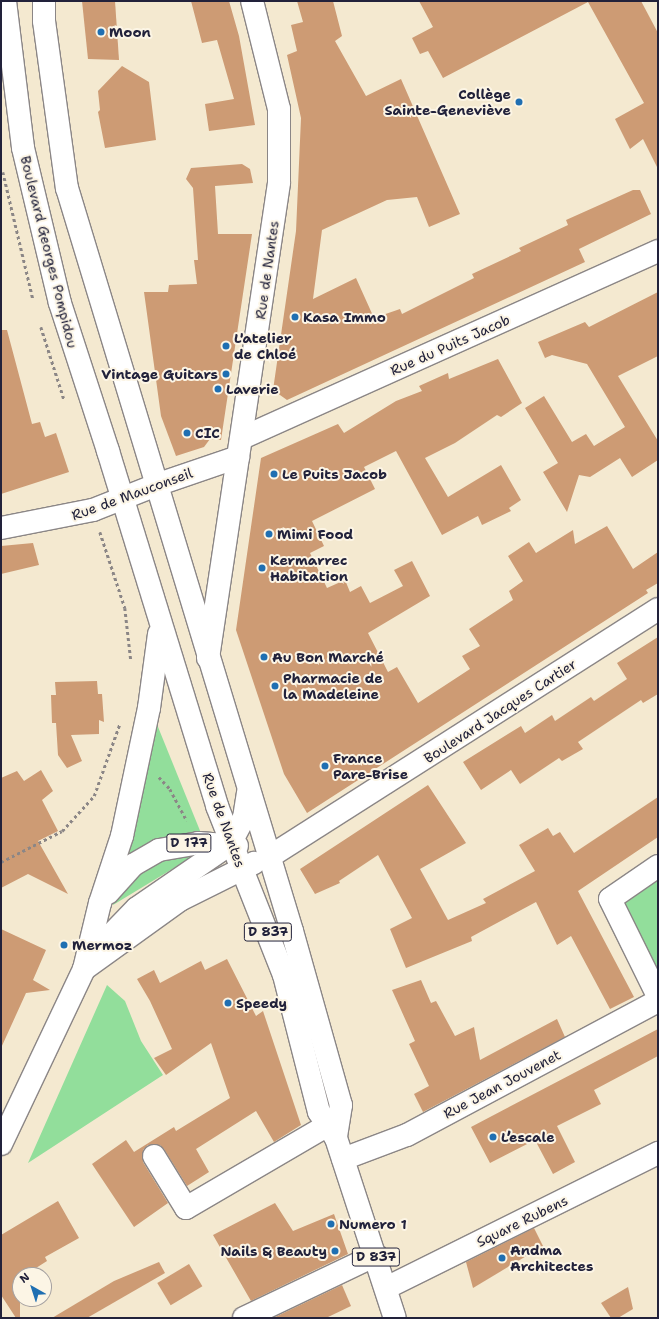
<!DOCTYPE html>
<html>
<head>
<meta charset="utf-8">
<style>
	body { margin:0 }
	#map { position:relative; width:659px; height:1319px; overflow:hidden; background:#f4e9d0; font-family:"Shantell Sans",sans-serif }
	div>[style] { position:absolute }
	.green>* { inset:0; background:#92de9b }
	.building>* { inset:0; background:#cd9b74; transform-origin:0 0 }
	.path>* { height:2.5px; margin-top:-1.25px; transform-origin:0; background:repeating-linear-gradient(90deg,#8b8686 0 3px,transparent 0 6px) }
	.roads { filter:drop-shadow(1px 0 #8b8686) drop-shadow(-1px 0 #8b8686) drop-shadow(0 1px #8b8686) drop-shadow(0 -1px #8b8686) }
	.minor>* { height:22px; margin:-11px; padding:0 11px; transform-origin:11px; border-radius:11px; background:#fff }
	.major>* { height:22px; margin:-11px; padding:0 11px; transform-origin:11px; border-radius:11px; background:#fff }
	.dots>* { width:11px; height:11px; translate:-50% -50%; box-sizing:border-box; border:2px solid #fcf5e5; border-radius:50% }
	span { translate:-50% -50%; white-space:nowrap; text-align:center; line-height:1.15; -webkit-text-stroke:4px #fcf5e5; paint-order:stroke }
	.shield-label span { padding:1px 3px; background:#fcf5e5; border:1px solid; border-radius:3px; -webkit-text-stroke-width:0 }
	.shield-label { font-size:13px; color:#22223b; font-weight:700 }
	.poi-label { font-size:14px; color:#22223b; font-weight:700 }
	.left { translate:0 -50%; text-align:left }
	.right { translate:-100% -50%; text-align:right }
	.street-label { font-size:14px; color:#22223b }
	.frame { position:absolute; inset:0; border:2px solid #22223b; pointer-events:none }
	.north { position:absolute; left:12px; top:1267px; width:40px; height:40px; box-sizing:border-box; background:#fcf5e5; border:1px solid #a5a1a1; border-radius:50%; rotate:321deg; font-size:11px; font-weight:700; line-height:16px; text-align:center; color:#22223b }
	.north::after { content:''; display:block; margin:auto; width:14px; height:18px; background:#1f6fb2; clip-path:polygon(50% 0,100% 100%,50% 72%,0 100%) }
</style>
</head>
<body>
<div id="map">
	<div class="green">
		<div style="clip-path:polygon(154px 717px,207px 848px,113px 905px)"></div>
		<div style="clip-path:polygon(658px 878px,658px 975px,624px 906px,626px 900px)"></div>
		<div style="clip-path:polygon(107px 985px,125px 1001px,141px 1041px,163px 1075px,28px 1163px)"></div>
	</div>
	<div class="building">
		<div style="clip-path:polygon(82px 1px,115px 1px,119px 60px,88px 59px)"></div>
		<div style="clip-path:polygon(191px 1px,229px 1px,239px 36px,255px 125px,209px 131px,205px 104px,234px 99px,217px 40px,202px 43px)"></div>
		<div style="clip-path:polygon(297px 1px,333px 1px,342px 36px,335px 41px,366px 96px,401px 79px,460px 214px,429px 227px,417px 197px,387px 200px,322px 230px,313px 299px,356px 278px,374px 318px,400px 309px,402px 314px,474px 278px,472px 274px,521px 251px,519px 248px,568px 225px,566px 220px,633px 190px,640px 190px,651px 214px,579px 249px,585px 262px,287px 400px,273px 390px,296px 231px,301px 118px,287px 55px,297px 51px,291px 25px,303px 22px)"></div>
		<div style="clip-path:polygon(419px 1px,641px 1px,658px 33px,658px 169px,643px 139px,630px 149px,615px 119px,644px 103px,588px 2px,443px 78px,428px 51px,420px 54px,412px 38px,433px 27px)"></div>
		<div style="clip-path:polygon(122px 66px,149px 82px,156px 140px,105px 148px,98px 112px,100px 110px,98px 91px)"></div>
		<div style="clip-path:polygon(242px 164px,250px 169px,253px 183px,215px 186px,218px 234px,252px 234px,221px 440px,210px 439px,204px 447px,176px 456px,161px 416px,144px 292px,168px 292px,169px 285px,197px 284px,194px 260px,198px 260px,193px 188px,186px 179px,191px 168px)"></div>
		<div style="clip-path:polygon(658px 292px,658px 356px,618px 376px,658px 441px,658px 460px,632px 477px,620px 458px,590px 477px,579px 475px,567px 512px,543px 472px,558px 463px,525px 408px,544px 396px,572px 442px,586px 434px,594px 446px,625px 427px,587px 364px,552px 355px,545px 358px,538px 342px,585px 322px,589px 327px)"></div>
		<div style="clip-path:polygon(1px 330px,7px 330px,32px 424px,40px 422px,45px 437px,56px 433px,69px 472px,1px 494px)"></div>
		<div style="clip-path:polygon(498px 359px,522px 403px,501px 417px,497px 415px,455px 443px,425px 458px,448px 497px,501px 465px,521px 500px,509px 508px,511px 511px,482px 525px,478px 516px,442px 535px,396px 451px,364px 467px,375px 489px,312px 521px,324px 546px,310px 553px,327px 588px,345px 580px,350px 592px,361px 586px,370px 603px,403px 586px,394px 570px,412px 561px,430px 596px,368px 633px,388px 672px,397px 667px,418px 703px,470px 669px,462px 656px,480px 646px,469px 629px,513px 600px,509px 591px,523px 581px,508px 556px,529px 542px,536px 553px,573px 530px,575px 544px,607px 526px,633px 569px,658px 552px,658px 583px,646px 590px,648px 593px,307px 813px,284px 774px,236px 630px,261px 458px,338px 424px,344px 433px,396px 401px,422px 391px,419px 386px,448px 373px,449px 379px)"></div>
		<div style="clip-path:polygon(33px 543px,39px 565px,1px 574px,1px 546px)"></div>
		<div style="clip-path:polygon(658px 637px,658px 694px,643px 703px,641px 700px,578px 742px,583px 749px,562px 761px,559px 758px,520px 784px,511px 770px,481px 790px,463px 762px,521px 726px,525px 733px,552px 715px,555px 721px,591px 697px,594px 701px,627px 679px,617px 663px)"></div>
		<div style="clip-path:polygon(97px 681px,98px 694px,102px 694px,104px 722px,99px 720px,99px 734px,71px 735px,82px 761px,67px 768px,58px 755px,56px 723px,52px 723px,51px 695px,56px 695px,55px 682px)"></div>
		<div style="clip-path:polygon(41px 770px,53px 791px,42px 800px,58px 831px,38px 841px,68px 894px,28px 874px,1px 888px,1px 778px,17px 771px,24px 781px)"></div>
		<div style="clip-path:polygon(428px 785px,466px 843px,420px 869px,448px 920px,486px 903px,483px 899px,535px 871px,519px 845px,548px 828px,553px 836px,560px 832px,574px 853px,658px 797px,658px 837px,578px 891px,634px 997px,610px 1009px,571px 936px,557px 945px,536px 902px,471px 937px,472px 941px,406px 968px,390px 929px,412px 918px,378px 855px,339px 881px,340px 883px,315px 894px,300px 869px)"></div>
		<div style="clip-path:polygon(1px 929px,46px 950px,33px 980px,50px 990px,26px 993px,1px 1048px)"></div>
		<div style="clip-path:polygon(227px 959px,256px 1016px,263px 1011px,301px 1125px,274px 1142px,256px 1111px,196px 1149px,209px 1172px,187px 1186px,164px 1149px,160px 1145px,148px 1145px,143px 1150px,143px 1162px,168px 1203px,134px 1227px,92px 1164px,126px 1140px,134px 1152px,174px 1127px,176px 1131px,230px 1098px,211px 1043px,166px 1075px,154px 1058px,172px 1049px,150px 1001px,137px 979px,154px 970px,160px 983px,201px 961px,205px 970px)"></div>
		<div style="clip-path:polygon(421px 980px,431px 1003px,436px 1001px,455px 1036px,474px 1027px,480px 1060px,557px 1019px,565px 1037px,423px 1112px,414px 1094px,429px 1086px,409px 1044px,415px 1041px,392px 990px)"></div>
		<div style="clip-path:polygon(658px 1029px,658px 1056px,594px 1090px,601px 1104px,557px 1126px,575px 1162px,553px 1174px,535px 1140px,490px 1163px,471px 1127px)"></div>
		<div style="clip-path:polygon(58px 1201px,79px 1238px,45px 1257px,47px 1261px,25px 1275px,20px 1275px,20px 1318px,16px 1318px,1px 1295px,1px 1235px)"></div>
		<div style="clip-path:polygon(275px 1203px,293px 1231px,334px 1214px,348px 1254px,251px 1301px,213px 1235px)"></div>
		<div style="clip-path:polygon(534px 1228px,543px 1246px,473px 1288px,466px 1262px)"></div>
		<div style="clip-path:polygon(159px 1262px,165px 1273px,87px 1318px,52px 1318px,114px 1281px)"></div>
		<div style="left:189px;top:1264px;width:26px;height:37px;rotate:59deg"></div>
		<div style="clip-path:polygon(342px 1285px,351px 1306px,326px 1318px,273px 1318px)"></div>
		<div style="clip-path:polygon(628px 1287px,633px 1309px,618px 1318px,611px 1318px,601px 1303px)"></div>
	</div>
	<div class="path">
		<div style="left:3px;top:172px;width:130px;rotate:76.7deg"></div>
		<div style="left:41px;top:327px;width:76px;rotate:72.3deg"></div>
		<div style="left:100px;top:532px;width:80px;rotate:71.8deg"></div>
		<div style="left:125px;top:608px;width:53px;rotate:83.5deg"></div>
		<div style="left:159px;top:777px;width:16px;rotate:47deg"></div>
		<div style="left:170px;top:789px;width:36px;rotate:62deg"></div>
		<div style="left:1px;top:862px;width:68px;rotate:-26.9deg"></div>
		<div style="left:62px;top:831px;width:47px;rotate:-47.6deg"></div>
		<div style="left:94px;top:796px;width:77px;rotate:-70.4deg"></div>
	</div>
	<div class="roads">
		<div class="minor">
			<div style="left:242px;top:438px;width:456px;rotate:-24.2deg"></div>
			<div style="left:1px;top:528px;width:94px;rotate:-11.1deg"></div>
			<div style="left:93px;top:510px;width:68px;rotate:-21.6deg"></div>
			<div style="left:156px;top:485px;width:87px;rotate:-18.9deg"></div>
			<div style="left:208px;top:658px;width:481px;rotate:-81.5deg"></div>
			<div style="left:279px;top:182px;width:73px;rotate:-90deg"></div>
			<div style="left:279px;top:109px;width:111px;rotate:-104deg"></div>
			<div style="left:269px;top:857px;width:461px;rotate:-32.5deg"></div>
			<div style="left:658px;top:866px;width:58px;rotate:145.5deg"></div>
			<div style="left:610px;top:899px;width:108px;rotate:63.7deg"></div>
			<div style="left:154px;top:1156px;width:61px;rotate:58.4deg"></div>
			<div style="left:186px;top:1208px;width:164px;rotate:-30.3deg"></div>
			<div style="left:343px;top:1159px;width:68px;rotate:-20.6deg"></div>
			<div style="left:407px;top:1135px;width:285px;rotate:-28.1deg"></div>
			<div style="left:386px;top:1288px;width:304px;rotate:-26.4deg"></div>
			<div style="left:244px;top:1318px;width:146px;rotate:-25.5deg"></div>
		</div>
		<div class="major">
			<div style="left:5px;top:1px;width:148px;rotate:83deg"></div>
			<div style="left:23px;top:148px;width:159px;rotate:76.6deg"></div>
			<div style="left:60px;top:303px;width:156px;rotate:72deg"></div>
			<div style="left:108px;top:451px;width:371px;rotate:72.9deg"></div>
			<div style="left:217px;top:806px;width:182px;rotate:68.4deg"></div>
			<div style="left:284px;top:975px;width:141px;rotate:75.7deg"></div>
			<div style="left:319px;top:1112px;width:31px;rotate:57deg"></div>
			<div style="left:336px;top:1138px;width:189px;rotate:71.9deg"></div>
			<div style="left:44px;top:1px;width:20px;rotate:90deg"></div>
			<div style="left:44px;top:21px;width:169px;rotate:82.2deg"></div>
			<div style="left:67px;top:188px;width:776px;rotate:73.15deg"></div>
			<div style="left:292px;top:931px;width:181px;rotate:74.3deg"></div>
			<div style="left:341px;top:1105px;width:33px;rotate:99deg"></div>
			<div style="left:108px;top:893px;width:38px;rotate:-48deg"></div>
			<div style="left:133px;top:865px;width:30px;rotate:-30deg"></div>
			<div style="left:159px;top:850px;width:40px;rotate:-10deg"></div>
			<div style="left:198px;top:843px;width:39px;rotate:4deg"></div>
			<div style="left:103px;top:950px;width:14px;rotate:-65deg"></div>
			<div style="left:109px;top:937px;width:40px;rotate:-46deg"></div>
			<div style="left:137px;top:908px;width:113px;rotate:-34.5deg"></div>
			<div style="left:230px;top:844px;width:30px;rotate:-62deg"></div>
			<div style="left:244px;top:818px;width:26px;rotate:-81deg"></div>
			<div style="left:84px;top:969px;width:68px;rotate:-76.4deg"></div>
			<div style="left:100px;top:903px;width:71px;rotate:-71.8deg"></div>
			<div style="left:122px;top:836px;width:131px;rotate:-78.1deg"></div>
			<div style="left:149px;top:708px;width:75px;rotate:-82.3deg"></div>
			<div style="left:1px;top:1144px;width:194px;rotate:-64.6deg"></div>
			<div style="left:84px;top:969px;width:118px;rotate:-35.7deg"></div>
			<div style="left:180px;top:900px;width:83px;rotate:-26.6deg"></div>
		</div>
	</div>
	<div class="dots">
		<div style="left:101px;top:32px;background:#1f6fb2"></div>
		<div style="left:519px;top:102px;background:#1f6fb2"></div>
		<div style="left:295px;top:317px;background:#1f6fb2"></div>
		<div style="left:226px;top:346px;background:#1f6fb2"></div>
		<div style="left:226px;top:374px;background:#1f6fb2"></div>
		<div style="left:218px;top:389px;background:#1f6fb2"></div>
		<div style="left:187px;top:433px;background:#1f6fb2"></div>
		<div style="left:274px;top:474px;background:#1f6fb2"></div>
		<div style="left:269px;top:534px;background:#1f6fb2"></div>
		<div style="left:262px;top:568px;background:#1f6fb2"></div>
		<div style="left:264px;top:657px;background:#1f6fb2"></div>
		<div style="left:275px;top:686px;background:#1f6fb2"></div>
		<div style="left:325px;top:766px;background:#1f6fb2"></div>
		<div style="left:64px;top:945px;background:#1f6fb2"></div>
		<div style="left:228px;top:1003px;background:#1f6fb2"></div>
		<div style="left:493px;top:1137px;background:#1f6fb2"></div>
		<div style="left:331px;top:1224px;background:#1f6fb2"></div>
		<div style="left:335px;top:1251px;background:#1f6fb2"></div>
		<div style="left:502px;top:1258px;background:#1f6fb2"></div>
	</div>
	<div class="shield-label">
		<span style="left:189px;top:843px">D 177</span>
		<span style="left:268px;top:932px">D 837</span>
		<span style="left:376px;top:1257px">D 837</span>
	</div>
	<div class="poi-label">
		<span class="left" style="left:109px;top:32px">Moon</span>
		<span class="right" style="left:511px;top:102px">Collège<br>Sainte-Geneviève</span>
		<span class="left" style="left:303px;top:317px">Kasa Immo</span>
		<span class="left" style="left:234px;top:346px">L'atelier<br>de Chloé</span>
		<span class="right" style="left:218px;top:374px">Vintage Guitars</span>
		<span class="left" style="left:226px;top:389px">Laverie</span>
		<span class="left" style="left:195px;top:433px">CIC</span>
		<span class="left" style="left:282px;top:474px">Le Puits Jacob</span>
		<span class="left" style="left:277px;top:534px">Mimi Food</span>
		<span class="left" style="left:270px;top:568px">Kermarrec<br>Habitation</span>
		<span class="left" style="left:272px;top:657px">Au Bon Marché</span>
		<span class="left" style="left:283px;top:686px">Pharmacie de<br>la Madeleine</span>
		<span class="left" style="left:333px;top:766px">France<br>Pare-Brise</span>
		<span class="left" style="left:72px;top:945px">Mermoz</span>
		<span class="left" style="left:236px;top:1003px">Speedy</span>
		<span class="left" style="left:501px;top:1137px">L’escale</span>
		<span class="left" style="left:339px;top:1224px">Numero 1</span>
		<span class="left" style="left:510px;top:1258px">Andma<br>Architectes</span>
		<span class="right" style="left:327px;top:1251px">Nails &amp; Beauty</span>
	</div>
	<div class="street-label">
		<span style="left:49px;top:252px;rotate:76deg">Boulevard Georges Pompidou</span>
		<span style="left:267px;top:270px;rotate:-82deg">Rue de Nantes</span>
		<span style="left:450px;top:345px;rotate:-24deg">Rue du Puits Jacob</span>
		<span style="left:132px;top:494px;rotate:-20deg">Rue de Mauconseil</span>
		<span style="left:500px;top:711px;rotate:-33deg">Boulevard Jacques Cartier</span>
		<span style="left:224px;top:820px;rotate:70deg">Rue de Nantes</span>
		<span style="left:502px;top:1084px;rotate:-28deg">Rue Jean Jouvenet</span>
		<span style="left:522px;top:1221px;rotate:-26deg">Square Rubens</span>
	</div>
	<div class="frame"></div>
	<div class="north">N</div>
</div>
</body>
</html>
